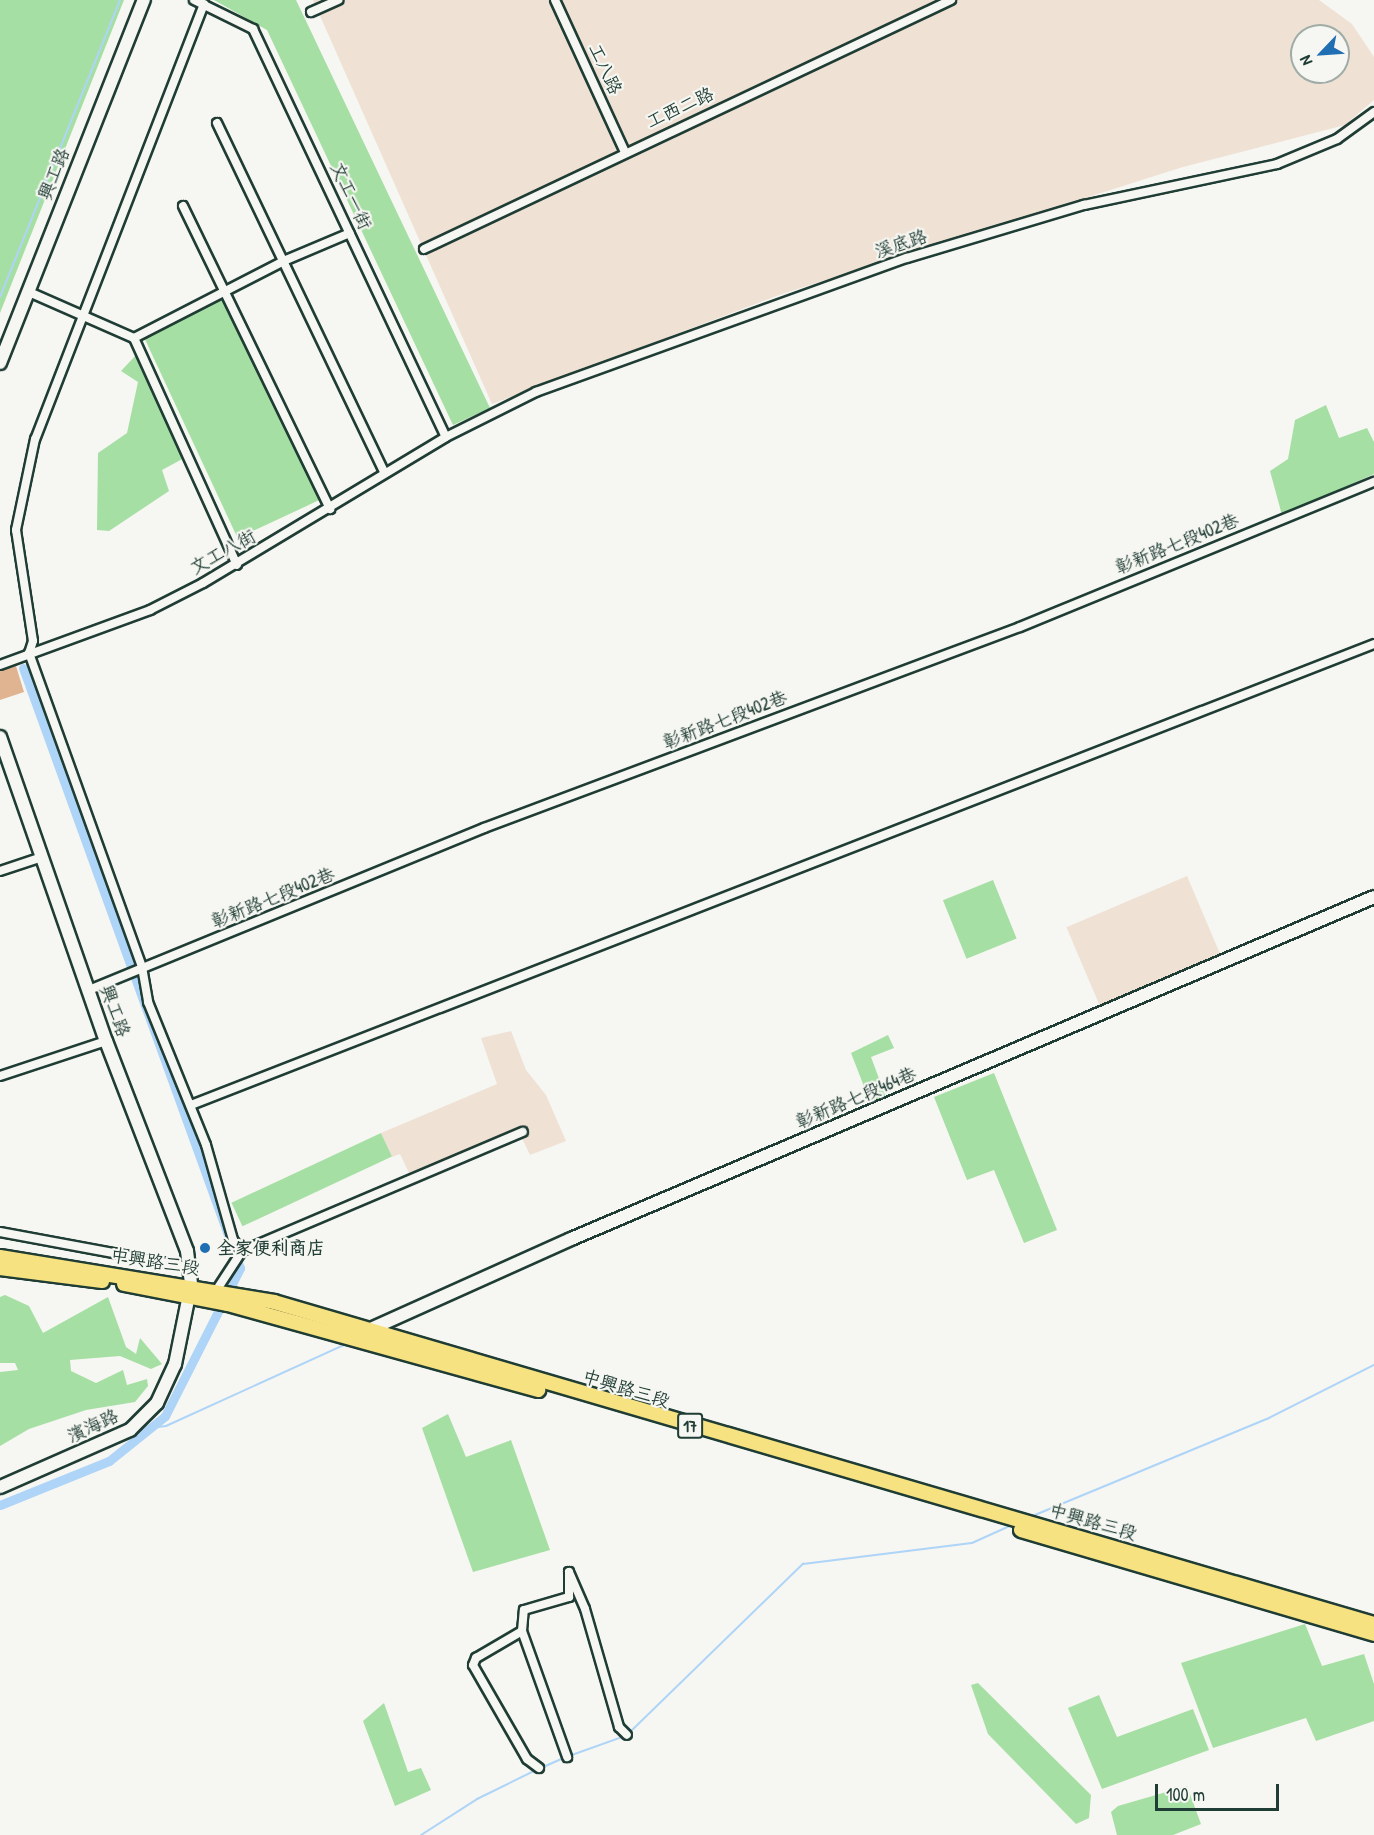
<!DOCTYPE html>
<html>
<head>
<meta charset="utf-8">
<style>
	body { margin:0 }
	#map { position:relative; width:1374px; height:1835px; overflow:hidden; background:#f6f6f2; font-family:"Patrick Hand","LXGW WenKai TC",sans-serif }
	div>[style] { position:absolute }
	.built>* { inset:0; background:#efe2d5; transform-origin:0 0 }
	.green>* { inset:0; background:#a6dfa3; transform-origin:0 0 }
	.stream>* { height:2px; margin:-1px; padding:0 1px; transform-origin:1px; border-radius:1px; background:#aed4f7 }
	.canal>* { height:9px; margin:-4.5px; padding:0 4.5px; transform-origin:4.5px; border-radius:4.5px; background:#aed4f7 }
	.building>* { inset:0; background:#e0b491 }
	.roads { filter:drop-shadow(2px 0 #1f3d34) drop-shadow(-2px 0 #1f3d34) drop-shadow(0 2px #1f3d34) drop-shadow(0 -2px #1f3d34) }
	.street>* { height:8px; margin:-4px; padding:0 4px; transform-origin:4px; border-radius:4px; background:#f6f6f2 }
	.secondary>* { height:12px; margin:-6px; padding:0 6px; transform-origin:6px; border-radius:6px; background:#f6f6f2 }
	.primary>* { height:14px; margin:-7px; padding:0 7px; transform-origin:7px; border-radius:7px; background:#f7e281 }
	.dots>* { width:16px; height:16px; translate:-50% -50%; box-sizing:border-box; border:3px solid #f6f6f2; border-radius:50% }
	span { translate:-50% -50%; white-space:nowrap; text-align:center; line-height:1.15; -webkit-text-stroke:4.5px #f6f6f2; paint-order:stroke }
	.shield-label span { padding:2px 4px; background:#f6f6f2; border:2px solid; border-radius:4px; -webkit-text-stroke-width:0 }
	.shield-label { font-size:16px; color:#1f3d34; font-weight:700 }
	.street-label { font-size:18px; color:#1f3d34 }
	.poi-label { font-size:18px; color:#1f3d34; font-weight:700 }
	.left { translate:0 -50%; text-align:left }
	.north { position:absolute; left:1290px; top:24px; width:60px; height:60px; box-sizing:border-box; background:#f6f6f2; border:2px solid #a0aca6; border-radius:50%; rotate:245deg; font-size:16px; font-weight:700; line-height:24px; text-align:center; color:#1f3d34 }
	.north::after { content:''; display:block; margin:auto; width:21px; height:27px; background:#1f6fb2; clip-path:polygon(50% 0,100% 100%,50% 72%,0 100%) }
	.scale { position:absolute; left:1155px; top:1784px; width:124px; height:27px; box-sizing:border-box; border:3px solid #1f3d34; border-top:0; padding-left:8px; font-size:18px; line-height:21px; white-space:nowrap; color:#1f3d34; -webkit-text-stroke:4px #f6f6f2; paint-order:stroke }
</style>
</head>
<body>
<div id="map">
	<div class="built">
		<div style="clip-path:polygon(evenodd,313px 0,1319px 0,1352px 24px,1374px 57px,1374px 100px,1345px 125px,1183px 167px,782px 294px,492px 404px,313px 0,1302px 36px,1338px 36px,1338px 72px,1302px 72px,1302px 36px)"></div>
		<div style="left:1187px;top:876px;width:91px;height:131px;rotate:67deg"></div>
		<div style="clip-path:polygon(511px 1031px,526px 1070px,546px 1095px,566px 1141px,530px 1155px,518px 1130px,410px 1175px,400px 1154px,392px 1157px,381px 1133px,497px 1084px,481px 1038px)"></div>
	</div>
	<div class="green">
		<div style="clip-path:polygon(0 0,124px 0,0 313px)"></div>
		<div style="clip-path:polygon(214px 0,296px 0,490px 408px,453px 425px,267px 30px)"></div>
		<div style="left:225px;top:298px;width:223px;height:90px;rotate:65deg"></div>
		<div style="clip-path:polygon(138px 353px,186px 457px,162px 470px,169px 491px,109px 531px,97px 530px,98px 453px,127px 433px,138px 382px,121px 371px)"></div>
		<div style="clip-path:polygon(1326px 405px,1339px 438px,1367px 428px,1374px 442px,1374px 474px,1282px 515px,1270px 471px,1288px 459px,1295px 420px)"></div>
		<div style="left:993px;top:880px;width:63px;height:54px;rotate:68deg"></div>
		<div style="clip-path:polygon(888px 1035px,894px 1048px,871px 1057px,887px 1100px,872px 1107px,851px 1053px)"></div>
		<div style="clip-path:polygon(994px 1073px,1057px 1230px,1024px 1243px,994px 1170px,967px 1180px,934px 1097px)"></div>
		<div style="left:381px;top:1133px;width:26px;height:165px;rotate:65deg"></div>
		<div style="clip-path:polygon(5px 1295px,29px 1306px,43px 1333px,108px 1297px,126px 1347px,136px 1354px,140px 1338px,162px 1364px,151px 1369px,120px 1356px,70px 1360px,71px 1371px,96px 1383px,123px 1370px,127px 1385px,147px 1379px,148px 1386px,135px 1402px,86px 1410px,29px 1429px,0 1446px,0 1372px,18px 1370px,15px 1363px,0 1363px,0 1297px)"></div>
		<div style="clip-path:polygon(448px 1414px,466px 1457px,511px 1440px,550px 1550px,473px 1572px,422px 1428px)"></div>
		<div style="clip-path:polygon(1305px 1624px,1322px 1666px,1364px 1654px,1374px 1684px,1374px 1721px,1316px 1741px,1306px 1718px,1213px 1748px,1181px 1663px)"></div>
		<div style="clip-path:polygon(978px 1683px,1091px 1795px,1089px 1818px,1076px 1824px,988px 1734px,971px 1685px)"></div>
		<div style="clip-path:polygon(1099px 1695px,1117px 1737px,1193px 1709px,1209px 1750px,1102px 1789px,1068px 1708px)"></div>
		<div style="clip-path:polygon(384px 1703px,408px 1772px,421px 1768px,431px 1790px,395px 1806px,363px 1721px)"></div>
		<div style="clip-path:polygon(1187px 1786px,1201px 1824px,1173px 1835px,1117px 1835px,1111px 1812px,1118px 1806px)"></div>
	</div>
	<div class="stream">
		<div style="left:0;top:297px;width:320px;rotate:-68deg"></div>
		<div style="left:822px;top:1139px;width:549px;rotate:-23.16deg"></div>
		<div style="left:150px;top:1428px;width:16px;rotate:-7deg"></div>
		<div style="left:166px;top:1426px;width:200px;rotate:-24.5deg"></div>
		<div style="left:1030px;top:1517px;width:256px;rotate:-22.5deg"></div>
		<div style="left:1267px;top:1419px;width:120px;rotate:-26.8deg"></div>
		<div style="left:629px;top:1733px;width:243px;rotate:-44.2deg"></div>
		<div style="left:803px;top:1564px;width:170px;rotate:-7.1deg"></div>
		<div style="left:972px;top:1543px;width:46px;rotate:-24.3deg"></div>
		<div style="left:569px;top:1756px;width:59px;rotate:-19.7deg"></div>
		<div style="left:541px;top:1768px;width:24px;rotate:-24deg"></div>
		<div style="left:421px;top:1835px;width:67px;rotate:-32.7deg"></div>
		<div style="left:477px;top:1799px;width:66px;rotate:-26.2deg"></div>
	</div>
	<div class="canal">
		<div style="left:0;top:1505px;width:118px;rotate:-22deg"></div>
		<div style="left:109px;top:1461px;width:72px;rotate:-38.8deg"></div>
		<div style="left:165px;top:1416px;width:166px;rotate:-63.1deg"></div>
		<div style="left:240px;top:1268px;width:638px;rotate:-109.88deg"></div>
	</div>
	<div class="building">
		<div style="clip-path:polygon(16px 666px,24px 692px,0 700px,0 671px)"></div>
	</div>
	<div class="roads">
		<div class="street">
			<div style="left:194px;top:0;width:66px;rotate:26.2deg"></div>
			<div style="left:253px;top:29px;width:451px;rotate:64.7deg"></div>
			<div style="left:555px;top:0;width:167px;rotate:65.3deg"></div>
			<div style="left:204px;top:4px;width:467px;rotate:111.2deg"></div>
			<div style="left:35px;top:439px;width:93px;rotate:101.8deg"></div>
			<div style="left:16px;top:530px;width:112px;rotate:81.3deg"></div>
			<div style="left:33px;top:641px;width:13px;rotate:108deg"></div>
			<div style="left:29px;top:653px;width:334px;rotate:70.2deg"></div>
			<div style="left:142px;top:967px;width:36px;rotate:80deg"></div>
			<div style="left:148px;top:1002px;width:154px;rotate:67.9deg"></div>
			<div style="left:206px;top:1145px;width:99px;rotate:74.1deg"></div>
			<div style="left:233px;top:1240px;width:14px;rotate:51deg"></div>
			<div style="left:311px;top:12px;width:30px;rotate:-24deg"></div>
			<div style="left:217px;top:123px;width:388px;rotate:64.4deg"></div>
			<div style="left:183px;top:206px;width:337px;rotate:64.1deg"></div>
			<div style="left:424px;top:249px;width:583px;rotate:-25.29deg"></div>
			<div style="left:29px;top:292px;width:115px;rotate:23.7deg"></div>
			<div style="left:134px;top:338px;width:249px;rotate:65.6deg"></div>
			<div style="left:134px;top:338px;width:171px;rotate:-27.2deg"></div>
			<div style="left:286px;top:260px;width:69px;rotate:-22.9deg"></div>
			<div style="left:0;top:665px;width:160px;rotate:-20.1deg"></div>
			<div style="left:150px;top:610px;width:59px;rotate:-27deg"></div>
			<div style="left:203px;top:583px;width:283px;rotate:-31deg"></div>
			<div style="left:446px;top:437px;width:101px;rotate:-26.6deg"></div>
			<div style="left:536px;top:392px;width:394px;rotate:-19.9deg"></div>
			<div style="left:907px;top:258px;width:185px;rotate:-16.7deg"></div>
			<div style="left:1084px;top:205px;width:197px;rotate:-12deg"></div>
			<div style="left:1277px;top:164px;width:65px;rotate:-22.6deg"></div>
			<div style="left:1337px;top:139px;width:46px;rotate:-36.1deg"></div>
			<div style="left:0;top:871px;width:44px;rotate:-18.4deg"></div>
			<div style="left:89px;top:990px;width:427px;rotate:-22.3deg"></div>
			<div style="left:484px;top:828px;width:572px;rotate:-20.56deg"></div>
			<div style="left:1020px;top:627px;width:383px;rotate:-22.3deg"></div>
			<div style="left:0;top:1076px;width:112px;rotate:-18.3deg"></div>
			<div style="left:191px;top:1105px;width:1270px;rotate:-21.29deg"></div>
			<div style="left:0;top:1232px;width:192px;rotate:10.5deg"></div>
			<div style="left:214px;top:1294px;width:51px;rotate:-56.9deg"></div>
			<div style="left:242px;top:1251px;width:305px;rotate:-23deg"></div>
			<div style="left:522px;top:1631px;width:134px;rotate:70.3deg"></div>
			<div style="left:539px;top:1768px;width:15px;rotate:-143deg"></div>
			<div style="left:527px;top:1759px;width:108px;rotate:-119.9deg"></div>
			<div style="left:473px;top:1665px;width:8px;rotate:-67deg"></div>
			<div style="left:476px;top:1658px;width:53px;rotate:-30.4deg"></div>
			<div style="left:522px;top:1631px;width:21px;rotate:-85deg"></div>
			<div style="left:524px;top:1610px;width:47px;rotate:-16.1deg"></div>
			<div style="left:569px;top:1597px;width:25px;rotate:-90deg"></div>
			<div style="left:569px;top:1572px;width:40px;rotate:66.6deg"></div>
			<div style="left:585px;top:1609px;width:123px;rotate:73.9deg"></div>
			<div style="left:619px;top:1727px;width:11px;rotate:45deg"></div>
		</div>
		<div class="secondary">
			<div style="left:0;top:363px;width:391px;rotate:-68.4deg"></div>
			<div style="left:0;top:737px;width:322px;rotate:70.8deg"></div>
			<div style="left:106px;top:1041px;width:225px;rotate:68.9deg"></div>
			<div style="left:187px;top:1251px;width:34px;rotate:83deg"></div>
			<div style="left:191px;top:1285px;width:81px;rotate:101.4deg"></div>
			<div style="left:175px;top:1364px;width:43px;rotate:114.8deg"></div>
			<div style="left:157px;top:1403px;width:38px;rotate:135deg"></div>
			<div style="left:130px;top:1430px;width:142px;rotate:156.3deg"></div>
			<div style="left:364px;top:1332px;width:227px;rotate:-24.2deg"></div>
			<div style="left:571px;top:1239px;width:873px;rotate:-23.07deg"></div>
		</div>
		<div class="primary">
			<div style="left:0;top:1257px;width:278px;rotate:9.3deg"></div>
			<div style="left:274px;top:1302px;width:1146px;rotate:16.32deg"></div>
			<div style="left:0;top:1268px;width:103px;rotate:7.3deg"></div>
			<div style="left:124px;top:1284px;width:106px;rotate:10.9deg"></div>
			<div style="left:228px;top:1304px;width:322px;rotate:15.5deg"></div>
			<div style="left:1021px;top:1530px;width:368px;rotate:16.4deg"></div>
		</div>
	</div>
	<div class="dots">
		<div style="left:205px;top:1248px;background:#1f6fb2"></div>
	</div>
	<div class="shield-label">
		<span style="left:690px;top:1426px">17</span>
	</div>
	<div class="street-label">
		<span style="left:605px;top:69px;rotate:65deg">工八路</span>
		<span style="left:680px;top:108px;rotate:-25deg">工西二路</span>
		<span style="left:54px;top:174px;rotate:-68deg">興工路</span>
		<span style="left:351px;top:196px;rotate:65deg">文工一街</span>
		<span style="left:901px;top:244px;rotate:-18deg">溪底路</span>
		<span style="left:1177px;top:544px;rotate:-22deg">彰新路七段402巷</span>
		<span style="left:223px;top:552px;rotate:-29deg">文工八街</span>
		<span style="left:725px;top:720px;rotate:-21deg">彰新路七段402巷</span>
		<span style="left:273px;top:898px;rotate:-22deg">彰新路七段402巷</span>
		<span style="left:115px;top:1011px;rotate:70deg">興工路</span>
		<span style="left:856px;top:1098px;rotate:-23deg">彰新路七段464巷</span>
		<span style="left:155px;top:1262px;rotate:9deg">中興路三段</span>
		<span style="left:626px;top:1389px;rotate:17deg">中興路三段</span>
		<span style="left:93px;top:1426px;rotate:-25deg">濱海路</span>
		<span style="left:1093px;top:1522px;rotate:16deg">中興路三段</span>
	</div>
	<div class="poi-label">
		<span class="left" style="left:217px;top:1248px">全家便利商店</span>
	</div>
	<div class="north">N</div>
	<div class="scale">100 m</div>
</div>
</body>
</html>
